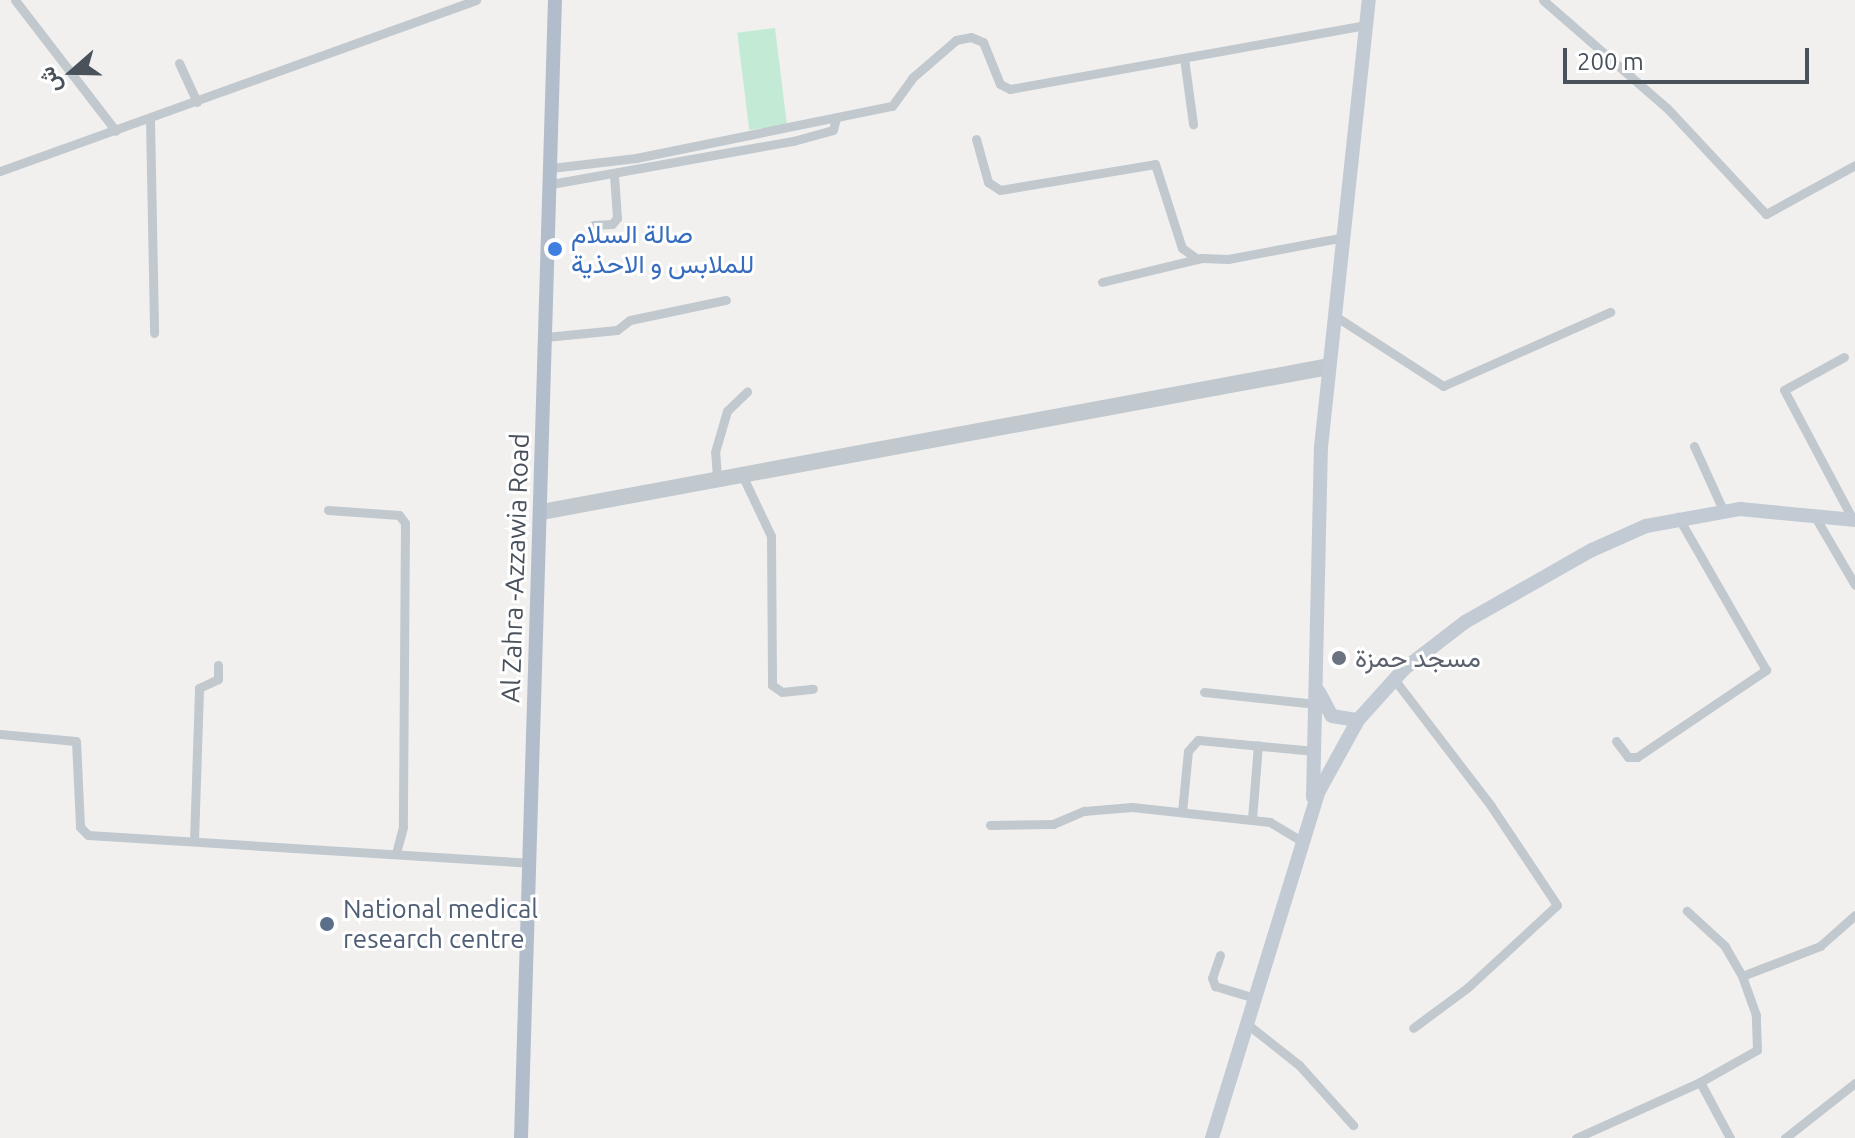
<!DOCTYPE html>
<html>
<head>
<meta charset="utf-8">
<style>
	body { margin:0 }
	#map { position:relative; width:1855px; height:1138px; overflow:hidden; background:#f1f0ef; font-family:Ubuntu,Vazirmatn,sans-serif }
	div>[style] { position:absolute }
	.green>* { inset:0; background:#c3ead4; transform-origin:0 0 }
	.street>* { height:9px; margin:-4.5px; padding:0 4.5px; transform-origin:4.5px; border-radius:4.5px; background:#c1c9cf }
	.secondary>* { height:14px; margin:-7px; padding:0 7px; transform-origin:7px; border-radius:7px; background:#c2cad4 }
	.primary>* { height:14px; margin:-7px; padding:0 7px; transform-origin:7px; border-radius:7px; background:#b2bdcb }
	.dots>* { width:22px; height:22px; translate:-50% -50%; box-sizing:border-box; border:4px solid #fff; border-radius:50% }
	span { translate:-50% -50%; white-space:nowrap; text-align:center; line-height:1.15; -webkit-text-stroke:6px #fff; paint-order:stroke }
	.shop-label { font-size:26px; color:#366cbe }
	.left { translate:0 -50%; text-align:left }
	.street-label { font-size:26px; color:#49515b }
	.worship-label { font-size:26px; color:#5b616d }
	.service-label { font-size:26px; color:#4e5e75 }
	.north { position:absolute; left:32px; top:32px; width:80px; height:80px; -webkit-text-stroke:6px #fff; paint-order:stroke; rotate:250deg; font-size:22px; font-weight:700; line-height:32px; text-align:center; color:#49515b }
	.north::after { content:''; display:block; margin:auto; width:28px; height:36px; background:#49515b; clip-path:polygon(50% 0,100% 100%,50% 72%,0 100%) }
	.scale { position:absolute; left:1563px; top:48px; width:246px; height:36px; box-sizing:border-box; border:4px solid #49515b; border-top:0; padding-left:10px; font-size:24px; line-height:28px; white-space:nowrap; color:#49515b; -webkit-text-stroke:6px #fff; paint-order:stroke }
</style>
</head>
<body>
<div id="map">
	<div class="green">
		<div style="left:775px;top:28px;width:98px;height:38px;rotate:83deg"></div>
	</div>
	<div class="street">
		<div style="left:15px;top:0;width:165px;rotate:52.4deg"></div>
		<div style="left:1543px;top:0;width:164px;rotate:41.1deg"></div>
		<div style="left:1667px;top:108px;width:145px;rotate:47deg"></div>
		<div style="left:1766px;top:214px;width:102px;rotate:-28.8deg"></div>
		<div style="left:1184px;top:58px;width:67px;rotate:82.2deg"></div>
		<div style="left:179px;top:63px;width:43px;rotate:65.2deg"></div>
		<div style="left:150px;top:119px;width:214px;rotate:88.9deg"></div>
		<div style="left:976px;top:139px;width:45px;rotate:74.4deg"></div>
		<div style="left:988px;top:182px;width:14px;rotate:34deg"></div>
		<div style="left:1000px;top:190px;width:157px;rotate:-9.5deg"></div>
		<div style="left:1155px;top:164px;width:88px;rotate:72.2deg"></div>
		<div style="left:1182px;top:248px;width:19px;rotate:36deg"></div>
		<div style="left:551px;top:168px;width:86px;rotate:-6.7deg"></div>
		<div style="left:636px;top:158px;width:261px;rotate:-11.5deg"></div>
		<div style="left:892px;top:106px;width:34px;rotate:-54deg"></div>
		<div style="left:912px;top:78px;width:58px;rotate:-40.8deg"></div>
		<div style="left:956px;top:40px;width:15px;rotate:-11deg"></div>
		<div style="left:971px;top:37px;width:13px;rotate:23deg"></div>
		<div style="left:983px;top:42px;width:45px;rotate:68deg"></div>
		<div style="left:1000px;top:84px;width:11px;rotate:27deg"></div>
		<div style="left:1010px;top:89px;width:362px;rotate:-10.2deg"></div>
		<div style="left:0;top:171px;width:506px;rotate:-19.76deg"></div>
		<div style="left:551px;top:184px;width:246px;rotate:-10.1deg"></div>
		<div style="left:793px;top:141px;width:41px;rotate:-15.4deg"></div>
		<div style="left:833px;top:130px;width:12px;rotate:-76deg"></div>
		<div style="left:593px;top:225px;width:19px;rotate:-3deg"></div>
		<div style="left:612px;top:224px;width:8px;rotate:-50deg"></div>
		<div style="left:617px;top:218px;width:43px;rotate:-94deg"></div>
		<div style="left:1102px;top:282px;width:102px;rotate:-13.6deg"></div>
		<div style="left:1201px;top:258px;width:27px;rotate:2deg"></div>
		<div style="left:1228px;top:259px;width:118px;rotate:-10.7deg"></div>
		<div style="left:1335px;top:316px;width:129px;rotate:32.9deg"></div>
		<div style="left:1443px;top:386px;width:183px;rotate:-23.9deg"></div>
		<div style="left:546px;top:337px;width:71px;rotate:-5.6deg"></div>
		<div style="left:617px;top:330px;width:16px;rotate:-38deg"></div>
		<div style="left:630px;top:320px;width:98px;rotate:-11.8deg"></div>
		<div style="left:1844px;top:357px;width:68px;rotate:151.2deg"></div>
		<div style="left:1784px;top:390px;width:147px;rotate:62deg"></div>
		<div style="left:1694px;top:446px;width:70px;rotate:65.6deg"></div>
		<div style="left:743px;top:477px;width:65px;rotate:64.6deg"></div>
		<div style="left:771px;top:536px;width:149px;rotate:89.6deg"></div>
		<div style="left:772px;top:685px;width:12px;rotate:35deg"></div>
		<div style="left:782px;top:692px;width:31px;rotate:-6deg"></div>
		<div style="left:717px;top:478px;width:26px;rotate:-94deg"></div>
		<div style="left:715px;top:452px;width:43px;rotate:-73.7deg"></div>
		<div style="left:727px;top:411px;width:28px;rotate:-44deg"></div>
		<div style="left:541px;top:508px;width:801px;rotate:-10.5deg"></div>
		<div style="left:328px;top:510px;width:71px;rotate:4deg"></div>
		<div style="left:399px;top:515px;width:10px;rotate:53deg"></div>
		<div style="left:405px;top:523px;width:304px;rotate:90.4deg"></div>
		<div style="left:403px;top:827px;width:28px;rotate:105deg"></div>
		<div style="left:541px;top:515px;width:801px;rotate:-10.43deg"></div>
		<div style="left:1814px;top:515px;width:81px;rotate:59.6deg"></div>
		<div style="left:1394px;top:679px;width:160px;rotate:52.6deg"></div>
		<div style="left:1491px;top:806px;width:119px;rotate:56.3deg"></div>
		<div style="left:1557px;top:905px;width:122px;rotate:137.3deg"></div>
		<div style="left:1467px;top:988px;width:67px;rotate:143.5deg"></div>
		<div style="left:1204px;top:692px;width:113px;rotate:6.1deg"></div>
		<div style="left:0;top:734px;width:76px;rotate:5.3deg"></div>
		<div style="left:76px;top:741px;width:86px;rotate:87.3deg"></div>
		<div style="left:80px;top:827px;width:11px;rotate:45deg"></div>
		<div style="left:88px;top:835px;width:442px;rotate:3.6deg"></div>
		<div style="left:1616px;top:741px;width:20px;rotate:53deg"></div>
		<div style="left:1628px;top:757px;width:9px"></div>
		<div style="left:1637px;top:757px;width:156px;rotate:-34deg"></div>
		<div style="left:1766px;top:670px;width:177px;rotate:-119.9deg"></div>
		<div style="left:1182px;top:812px;width:61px;rotate:-84.4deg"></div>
		<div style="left:1188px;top:751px;width:15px;rotate:-48deg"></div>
		<div style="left:1198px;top:740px;width:117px;rotate:5.4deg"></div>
		<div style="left:1252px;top:819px;width:74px;rotate:-85.4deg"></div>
		<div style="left:990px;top:825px;width:63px;rotate:-0.9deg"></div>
		<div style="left:1053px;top:824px;width:34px;rotate:-23deg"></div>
		<div style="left:1084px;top:811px;width:48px;rotate:-4.8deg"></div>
		<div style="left:1132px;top:807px;width:139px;rotate:6.2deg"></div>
		<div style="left:1270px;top:822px;width:37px;rotate:31deg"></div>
		<div style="left:194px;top:841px;width:153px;rotate:-88.1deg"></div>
		<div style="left:199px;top:688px;width:21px;rotate:-25deg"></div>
		<div style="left:218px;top:679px;width:14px;rotate:-90deg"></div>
		<div style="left:1220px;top:955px;width:24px;rotate:109deg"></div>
		<div style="left:1212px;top:978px;width:9px;rotate:69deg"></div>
		<div style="left:1215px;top:986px;width:42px;rotate:16.7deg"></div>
		<div style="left:1742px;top:976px;width:84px;rotate:-21deg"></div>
		<div style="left:1820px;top:946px;width:47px;rotate:-41.5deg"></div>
		<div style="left:1247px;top:1024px;width:66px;rotate:38.3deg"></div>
		<div style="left:1299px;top:1065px;width:81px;rotate:48deg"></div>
		<div style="left:1700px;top:1082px;width:64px;rotate:61.8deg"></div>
		<div style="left:1576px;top:1138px;width:136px;rotate:-24.3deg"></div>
		<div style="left:1700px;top:1082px;width:65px;rotate:-29.3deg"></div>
		<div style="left:1757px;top:1050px;width:35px;rotate:-92deg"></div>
		<div style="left:1756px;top:1015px;width:41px;rotate:-109.7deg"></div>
		<div style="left:1742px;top:976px;width:34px;rotate:-120deg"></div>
		<div style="left:1725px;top:946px;width:52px;rotate:-137.4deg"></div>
		<div style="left:1785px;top:1138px;width:89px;rotate:-38.2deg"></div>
	</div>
	<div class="secondary">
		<div style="left:1319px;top:692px;width:27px;rotate:62deg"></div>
		<div style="left:1332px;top:716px;width:26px;rotate:9deg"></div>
		<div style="left:1313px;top:797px;width:350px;rotate:-88.7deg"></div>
		<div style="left:1321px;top:447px;width:450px;rotate:-83.9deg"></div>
		<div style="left:1212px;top:1138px;width:363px;rotate:-72.9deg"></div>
		<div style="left:1319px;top:791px;width:81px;rotate:-61.2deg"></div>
		<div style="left:1358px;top:720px;width:69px;rotate:-48deg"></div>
		<div style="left:1404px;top:669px;width:77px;rotate:-37.6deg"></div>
		<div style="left:1465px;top:622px;width:146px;rotate:-29.6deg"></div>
		<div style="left:1592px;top:550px;width:59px;rotate:-24deg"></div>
		<div style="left:1646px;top:526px;width:96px;rotate:-10.3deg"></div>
		<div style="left:1740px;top:509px;width:116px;rotate:5.5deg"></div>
	</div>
	<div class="primary">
		<div style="left:521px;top:1138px;width:1139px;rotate:-88.29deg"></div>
	</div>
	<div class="dots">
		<div style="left:555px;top:249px;background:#3f7fe0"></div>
		<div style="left:1339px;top:658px;background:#6b7280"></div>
		<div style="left:327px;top:924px;background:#5c6f8a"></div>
	</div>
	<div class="shop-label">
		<span class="left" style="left:571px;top:249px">صالة السلام<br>للملابس و الاحذية</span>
	</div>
	<div class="street-label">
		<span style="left:515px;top:568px;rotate:-88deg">Al Zahra -Azzawia Road</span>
	</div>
	<div class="worship-label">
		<span class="left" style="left:1355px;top:658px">مسجد حمزة</span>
	</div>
	<div class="service-label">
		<span class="left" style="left:343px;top:924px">National medical<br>research centre</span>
	</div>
	<div class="north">ش</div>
	<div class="scale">200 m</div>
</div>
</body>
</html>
